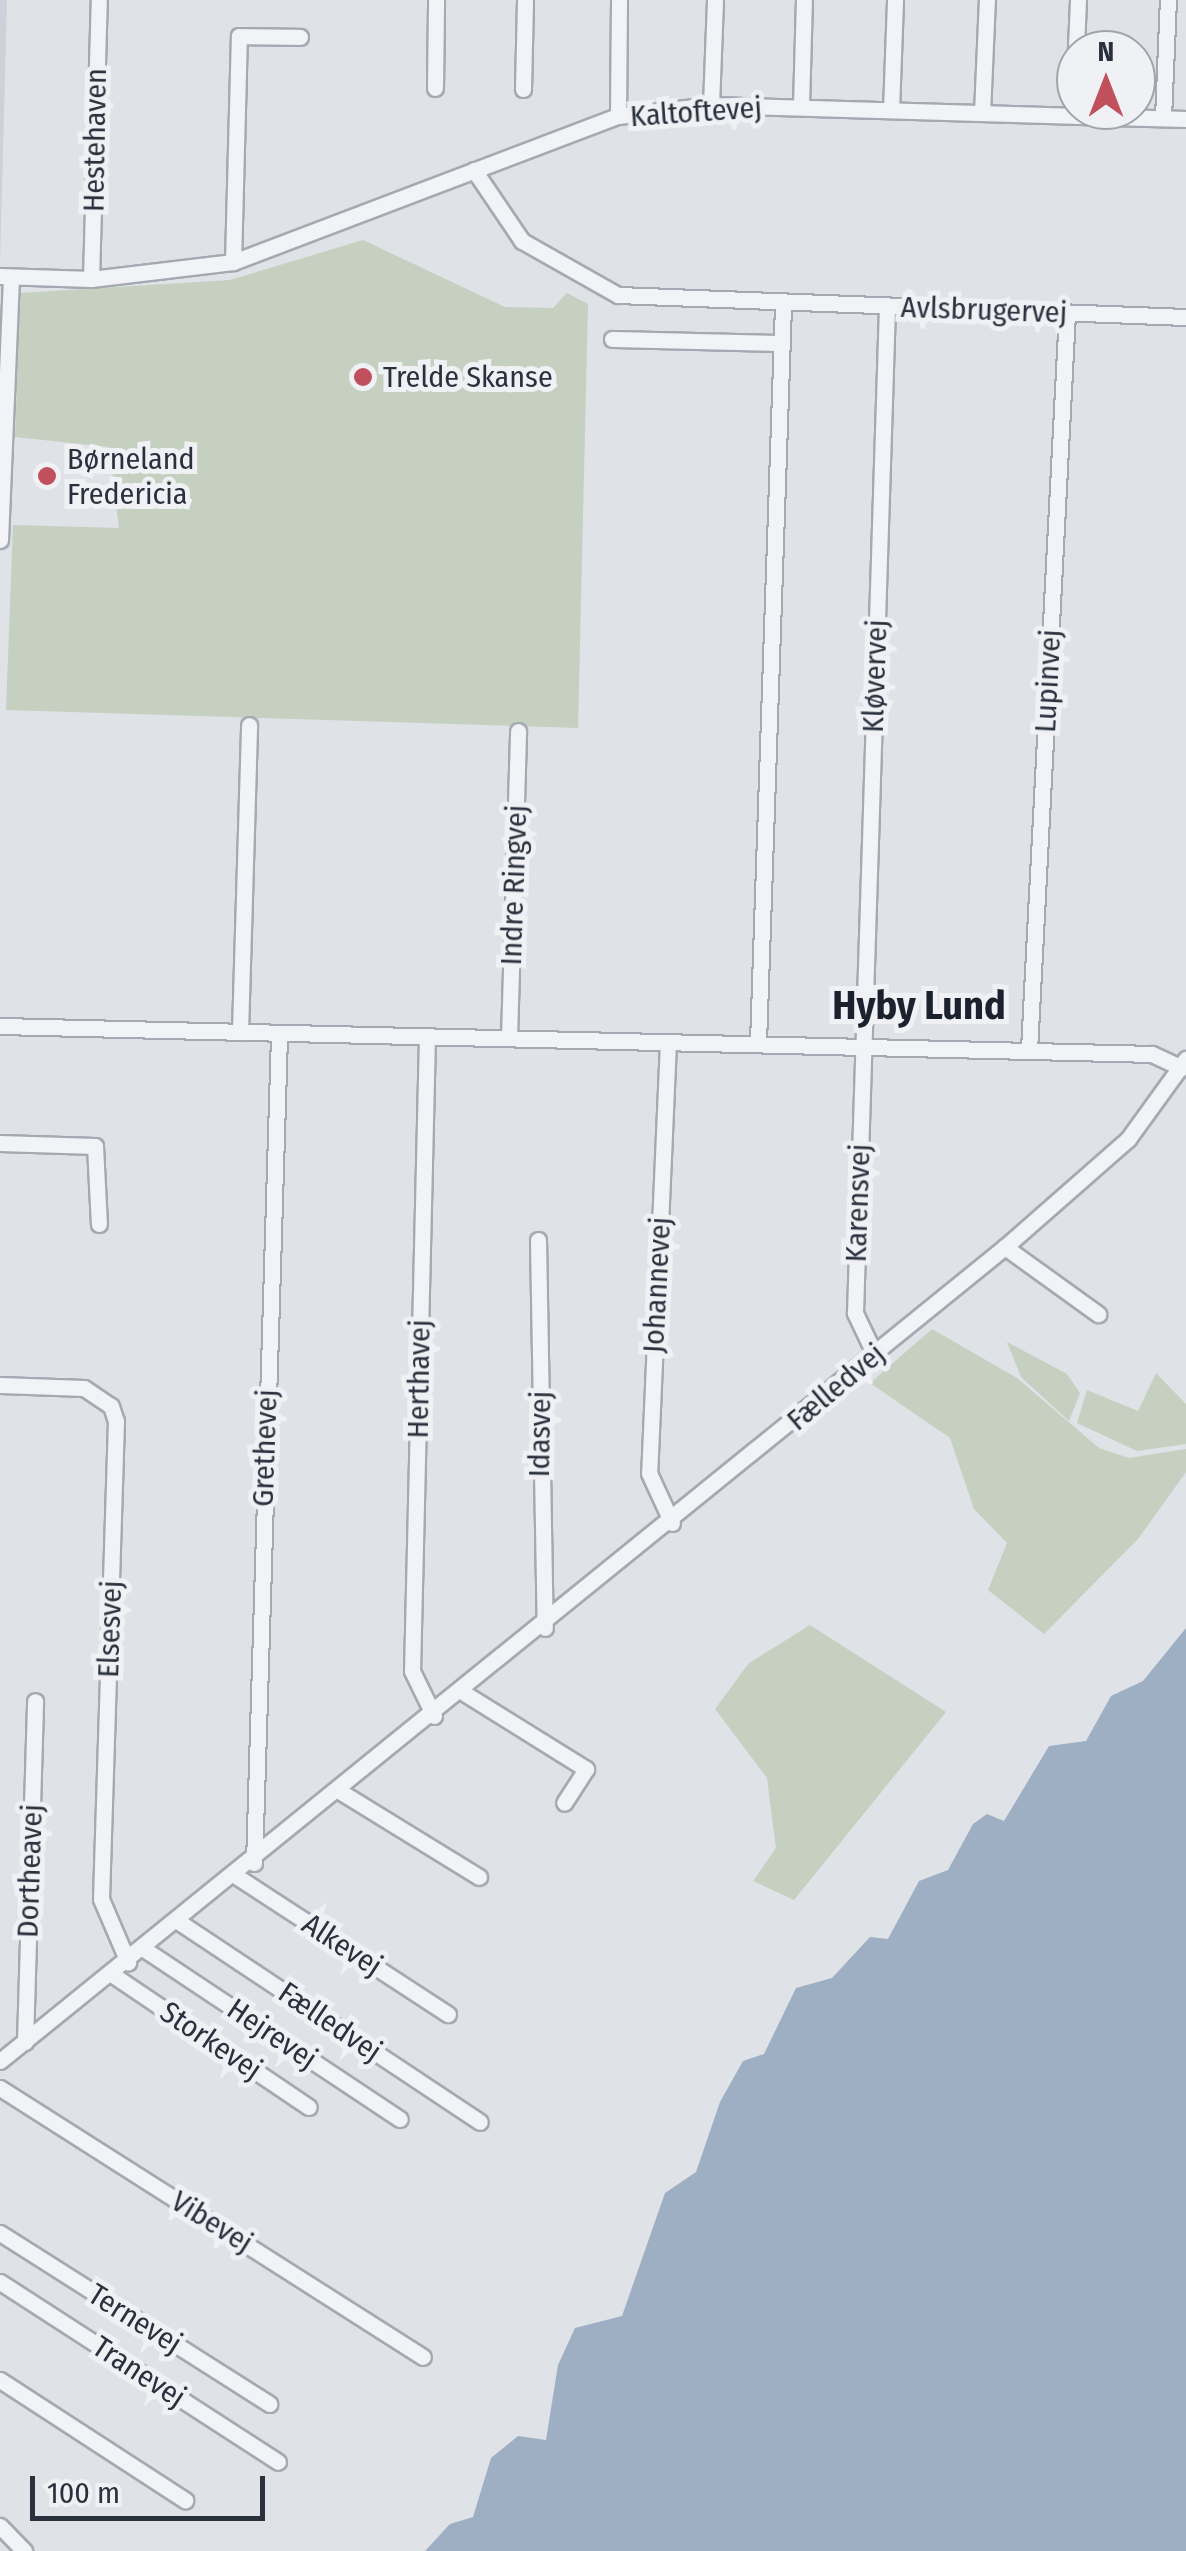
<!DOCTYPE html>
<html>
<head>
<meta charset="utf-8">
<style>
	body { margin:0 }
	#map { position:relative; width:1186px; height:2551px; overflow:hidden; background:#dfe2e7; font-family:"Fira Sans Condensed",sans-serif }
	div>[style] { position:absolute }
	.built>* { inset:0; background:#ced1d9 }
	.green>* { inset:0; background:#c5d0c1 }
	.water>* { inset:0; background:#9eafc4 }
	.roads { filter:drop-shadow(2px 0 #a5a9b1) drop-shadow(-2px 0 #a5a9b1) drop-shadow(0 2px #a5a9b1) drop-shadow(0 -2px #a5a9b1) }
	.minor>* { height:15px; margin:-7.5px; padding:0 7.5px; transform-origin:7.5px; border-radius:7.5px; background:#f2f3f6 }
	.dots>* { width:28px; height:28px; translate:-50% -50%; box-sizing:border-box; border:5px solid #eff1f5; border-radius:50% }
	span { translate:-50% -50%; white-space:nowrap; text-align:center; line-height:1.15; -webkit-text-stroke:10px #eff1f5; paint-order:stroke }
	.street-label { font-size:30px; color:#2a303d }
	.poi-label { font-size:30px; color:#2a303d }
	.left { translate:0 -50%; text-align:left }
	.district-label { font-size:40px; color:#1c212e; font-weight:700 }
	.north { position:absolute; left:1056px; top:30px; width:100px; height:100px; box-sizing:border-box; background:#eff1f5; border:2px solid #a0a4ab; border-radius:50%; rotate:0deg; font-size:28px; font-weight:700; line-height:40px; text-align:center; color:#2a303d }
	.north::after { content:''; display:block; margin:auto; width:35px; height:45px; background:#c1505d; clip-path:polygon(50% 0,100% 100%,50% 72%,0 100%) }
	.scale { position:absolute; left:30px; top:2476px; width:235px; height:45px; box-sizing:border-box; border:5px solid #2a303d; border-top:0; padding-left:12px; font-size:30px; line-height:35px; white-space:nowrap; color:#2a303d; -webkit-text-stroke:8px #eff1f5; paint-order:stroke }
</style>
</head>
<body>
<div id="map">
	<div class="built">
		<div style="clip-path:polygon(0 0,7px 0,0 264px)"></div>
	</div>
	<div class="green">
		<div style="clip-path:polygon(363px 240px,505px 307px,553px 308px,567px 293px,588px 304px,578px 728px,6px 710px,13px 525px,119px 528px,109px 447px,15px 437px,20px 293px,230px 280px)"></div>
		<div style="clip-path:polygon(932px 1329px,1017px 1378px,1099px 1448px,1129px 1458px,1186px 1449px,1186px 1472px,1138px 1539px,1044px 1634px,988px 1590px,1007px 1543px,974px 1509px,950px 1438px,870px 1383px)"></div>
		<div style="clip-path:polygon(1007px 1342px,1067px 1374px,1080px 1393px,1069px 1421px,1021px 1377px)"></div>
		<div style="clip-path:polygon(1156px 1373px,1186px 1404px,1186px 1444px,1137px 1451px,1077px 1423px,1087px 1390px,1138px 1411px)"></div>
		<div style="clip-path:polygon(810px 1625px,946px 1712px,794px 1900px,753px 1881px,776px 1848px,767px 1778px,715px 1709px,749px 1663px)"></div>
	</div>
	<div class="water">
		<div style="clip-path:polygon(1186px 1628px,1186px 2551px,425px 2551px,450px 2524px,473px 2517px,491px 2458px,518px 2436px,546px 2440px,558px 2365px,575px 2328px,622px 2316px,665px 2193px,696px 2172px,720px 2102px,743px 2061px,764px 2054px,796px 1988px,832px 1978px,870px 1937px,888px 1939px,919px 1881px,948px 1870px,973px 1824px,987px 1814px,1004px 1821px,1049px 1746px,1086px 1741px,1111px 1696px,1143px 1681px)"></div>
	</div>
	<div class="roads">
		<div class="minor">
			<div style="left:435px;top:88px;width:88px;rotate:-89.3deg"></div>
			<div style="left:523px;top:89px;width:89px;rotate:-88.7deg"></div>
			<div style="left:711px;top:105px;width:105px;rotate:-87.8deg"></div>
			<div style="left:801px;top:106px;width:106px;rotate:-88.4deg"></div>
			<div style="left:891px;top:110px;width:110px;rotate:-87.9deg"></div>
			<div style="left:982px;top:113px;width:113px;rotate:-87.5deg"></div>
			<div style="left:1073px;top:115px;width:115px;rotate:-87.5deg"></div>
			<div style="left:618px;top:116px;width:116px;rotate:-89.5deg"></div>
			<div style="left:1163px;top:118px;width:118px;rotate:-87.6deg"></div>
			<div style="left:474px;top:170px;width:86px;rotate:55.9deg"></div>
			<div style="left:522px;top:241px;width:110px;rotate:29.4deg"></div>
			<div style="left:618px;top:295px;width:568px;rotate:2.22deg"></div>
			<div style="left:233px;top:262px;width:226px;rotate:-88.5deg"></div>
			<div style="left:239px;top:36px;width:61px;rotate:0.9deg"></div>
			<div style="left:0;top:276px;width:91px;rotate:1.9deg"></div>
			<div style="left:91px;top:279px;width:143px;rotate:-6.8deg"></div>
			<div style="left:233px;top:262px;width:412px;rotate:-20.8deg"></div>
			<div style="left:618px;top:116px;width:94px;rotate:-6.7deg"></div>
			<div style="left:711px;top:105px;width:475px;rotate:1.7deg"></div>
			<div style="left:91px;top:279px;width:279px;rotate:-88.4deg"></div>
			<div style="left:612px;top:339px;width:169px;rotate:1.4deg"></div>
			<div style="left:0;top:540px;width:263px;rotate:-87.6deg"></div>
			<div style="left:0;top:1026px;width:1152px;rotate:1.39deg"></div>
			<div style="left:1152px;top:1054px;width:33px;rotate:25deg"></div>
			<div style="left:240px;top:1032px;width:307px;rotate:-88.3deg"></div>
			<div style="left:427px;top:1036px;width:635px;rotate:91.35deg"></div>
			<div style="left:412px;top:1671px;width:50px;rotate:63.9deg"></div>
			<div style="left:509px;top:1038px;width:307px;rotate:-88.3deg"></div>
			<div style="left:668px;top:1042px;width:431px;rotate:92.5deg"></div>
			<div style="left:649px;top:1473px;width:55px;rotate:65.3deg"></div>
			<div style="left:758px;top:1043px;width:739px;rotate:-88.06deg"></div>
			<div style="left:1029px;top:1050px;width:738px;rotate:-87.05deg"></div>
			<div style="left:0;top:1143px;width:95px;rotate:1.8deg"></div>
			<div style="left:95px;top:1146px;width:78px;rotate:87.1deg"></div>
			<div style="left:538px;top:1240px;width:388px;rotate:89deg"></div>
			<div style="left:1005px;top:1247px;width:115px;rotate:35.8deg"></div>
			<div style="left:875px;top:1355px;width:47px;rotate:-115.5deg"></div>
			<div style="left:855px;top:1313px;width:1007px;rotate:-88.18deg"></div>
			<div style="left:0;top:1385px;width:84px;rotate:2deg"></div>
			<div style="left:84px;top:1388px;width:32px;rotate:34deg"></div>
			<div style="left:111px;top:1406px;width:16px;rotate:72deg"></div>
			<div style="left:116px;top:1421px;width:478px;rotate:91.8deg"></div>
			<div style="left:101px;top:1899px;width:69px;rotate:66.8deg"></div>
			<div style="left:464px;top:1693px;width:144px;rotate:31.9deg"></div>
			<div style="left:586px;top:1769px;width:40px;rotate:122.9deg"></div>
			<div style="left:341px;top:1792px;width:162px;rotate:31.6deg"></div>
			<div style="left:254px;top:1863px;width:830px;rotate:-88.27deg"></div>
			<div style="left:236px;top:1876px;width:253px;rotate:33.1deg"></div>
			<div style="left:179px;top:1922px;width:361px;rotate:33.6deg"></div>
			<div style="left:144px;top:1949px;width:307px;rotate:33.6deg"></div>
			<div style="left:113px;top:1975px;width:236px;rotate:34deg"></div>
			<div style="left:25px;top:2042px;width:341px;rotate:-88.3deg"></div>
			<div style="left:0;top:2061px;width:1293px;rotate:-39.01deg"></div>
			<div style="left:1005px;top:1247px;width:164px;rotate:-41.3deg"></div>
			<div style="left:1128px;top:1139px;width:99px;rotate:-54.1deg"></div>
			<div style="left:0;top:2088px;width:501px;rotate:32.45deg"></div>
			<div style="left:0;top:2233px;width:319px;rotate:32.4deg"></div>
			<div style="left:0;top:2282px;width:331px;rotate:32.9deg"></div>
			<div style="left:0;top:2380px;width:221px;rotate:33deg"></div>
			<div style="left:0;top:2526px;width:35px;rotate:46deg"></div>
		</div>
	</div>
	<div class="dots">
		<div style="left:363px;top:377px;background:#c1505d"></div>
		<div style="left:47px;top:476px;background:#c1505d"></div>
	</div>
	<div class="street-label">
		<span style="left:696px;top:112px;rotate:-4deg">Kaltoftevej</span>
		<span style="left:95px;top:140px;rotate:-89deg">Hestehaven</span>
		<span style="left:984px;top:310px;rotate:2deg">Avlsbrugervej</span>
		<span style="left:875px;top:676px;rotate:-88deg">Kløvervej</span>
		<span style="left:1048px;top:681px;rotate:-87deg">Lupinvej</span>
		<span style="left:514px;top:885px;rotate:-88deg">Indre Ringvej</span>
		<span style="left:858px;top:1203px;rotate:-88deg">Karensvej</span>
		<span style="left:657px;top:1285px;rotate:-87deg">Johannevej</span>
		<span style="left:419px;top:1379px;rotate:-89deg">Herthavej</span>
		<span style="left:836px;top:1387px;rotate:-40deg">Fælledvej</span>
		<span style="left:540px;top:1434px;rotate:-89deg">Idasvej</span>
		<span style="left:265px;top:1448px;rotate:-88deg">Grethevej</span>
		<span style="left:110px;top:1629px;rotate:-88deg">Elsesvej</span>
		<span style="left:30px;top:1871px;rotate:-88deg">Dortheavej</span>
		<span style="left:342px;top:1945px;rotate:33deg">Alkevej</span>
		<span style="left:330px;top:2022px;rotate:34deg">Fælledvej</span>
		<span style="left:272px;top:2034px;rotate:34deg">Hejrevej</span>
		<span style="left:211px;top:2041px;rotate:34deg">Storkevej</span>
		<span style="left:212px;top:2222px;rotate:32deg">Vibevej</span>
		<span style="left:135px;top:2319px;rotate:32deg">Ternevej</span>
		<span style="left:139px;top:2372px;rotate:33deg">Tranevej</span>
	</div>
	<div class="poi-label">
		<span class="left" style="left:383px;top:377px">Trelde Skanse</span>
		<span class="left" style="left:67px;top:476px">Børneland<br>Fredericia</span>
	</div>
	<div class="district-label">
		<span style="left:919px;top:1006px">Hyby Lund</span>
	</div>
	<div class="north">N</div>
	<div class="scale">100 m</div>
</div>
</body>
</html>
